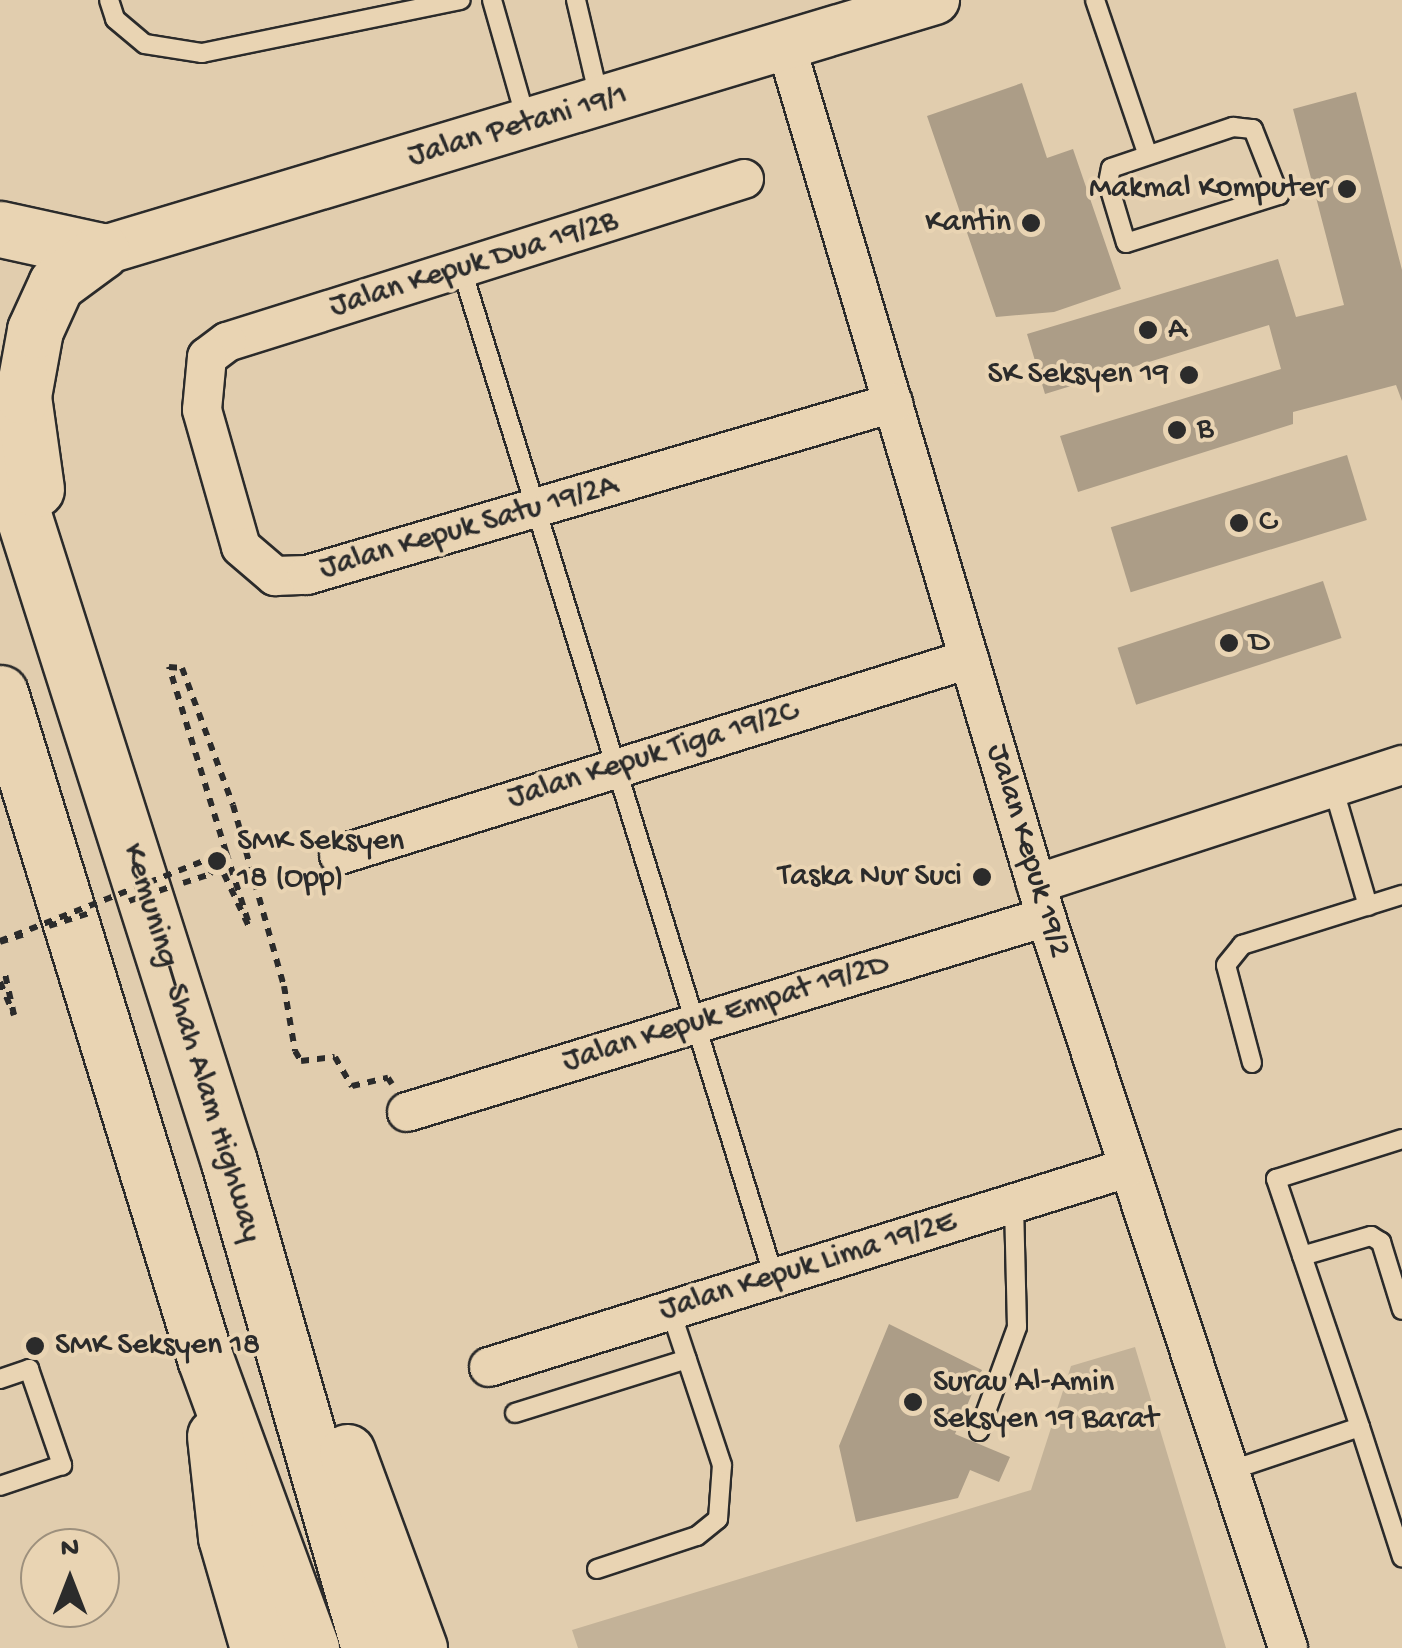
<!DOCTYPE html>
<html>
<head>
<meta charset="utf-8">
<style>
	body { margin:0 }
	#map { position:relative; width:1402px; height:1648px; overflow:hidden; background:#e1cdae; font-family:"Gochi Hand",sans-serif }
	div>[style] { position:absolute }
	.green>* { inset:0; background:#c3b298 }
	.building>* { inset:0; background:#ac9d87; transform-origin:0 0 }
	.path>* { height:6px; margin-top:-3px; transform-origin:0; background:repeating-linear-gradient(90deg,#2b2b2b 0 8px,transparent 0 16px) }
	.roads { filter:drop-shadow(2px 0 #2b2b2b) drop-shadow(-2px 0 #2b2b2b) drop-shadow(0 2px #2b2b2b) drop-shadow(0 -2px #2b2b2b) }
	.service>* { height:18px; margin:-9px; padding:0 9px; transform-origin:9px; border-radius:9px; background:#e9d4b3 }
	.minor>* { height:38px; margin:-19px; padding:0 19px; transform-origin:19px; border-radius:19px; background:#e9d4b3 }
	.tertiary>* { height:48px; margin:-24px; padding:0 24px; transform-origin:24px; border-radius:24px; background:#e9d4b3 }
	.motorway>* { height:55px; margin:-27.5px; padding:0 27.5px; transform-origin:27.5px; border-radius:27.5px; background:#e9d4b3 }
	.path-bridge>* { height:6px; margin-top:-3px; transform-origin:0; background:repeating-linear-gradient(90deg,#2b2b2b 0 8px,transparent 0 16px) }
	.dots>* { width:28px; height:28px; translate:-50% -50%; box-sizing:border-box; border:5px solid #e9d4b3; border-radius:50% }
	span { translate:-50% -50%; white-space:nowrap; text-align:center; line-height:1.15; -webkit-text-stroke:8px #e9d4b3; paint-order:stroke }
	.street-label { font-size:32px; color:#2b2b2b }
	.poi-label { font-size:32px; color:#2b2b2b }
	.right { translate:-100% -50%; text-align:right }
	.left { translate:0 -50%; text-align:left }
	.north { position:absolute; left:20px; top:1528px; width:100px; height:100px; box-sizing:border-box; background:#e9d4b3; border:2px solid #9d907d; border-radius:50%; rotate:0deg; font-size:28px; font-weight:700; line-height:40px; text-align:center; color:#2b2b2b }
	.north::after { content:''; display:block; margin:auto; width:35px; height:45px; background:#2b2b2b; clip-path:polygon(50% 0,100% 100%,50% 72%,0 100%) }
</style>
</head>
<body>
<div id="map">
	<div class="green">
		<div style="clip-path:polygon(1135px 1347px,1226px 1648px,578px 1648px,572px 1630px,1031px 1490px,1071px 1366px)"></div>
	</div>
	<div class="building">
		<div style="clip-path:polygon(1022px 83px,1047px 158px,1073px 149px,1121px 289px,1054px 312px,996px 317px,927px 116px)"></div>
		<div style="clip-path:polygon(1356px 92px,1402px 270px,1402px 401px,1396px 385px,1293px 412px,1293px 424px,1078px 492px,1060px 436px,1281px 369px,1269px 325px,1045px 394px,1027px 334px,1278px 259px,1296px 317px,1344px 305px,1293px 109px)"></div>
		<div style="left:1347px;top:455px;width:68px;height:247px;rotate:73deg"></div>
		<div style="left:1323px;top:581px;width:60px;height:216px;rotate:72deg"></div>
		<div style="clip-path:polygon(889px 1324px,982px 1370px,955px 1434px,1010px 1457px,999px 1482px,970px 1470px,958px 1498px,856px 1522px,839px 1446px)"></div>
	</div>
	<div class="path">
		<div style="left:226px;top:852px;width:79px;rotate:72.3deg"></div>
		<div style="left:224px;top:874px;width:59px;rotate:64.7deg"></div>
		<div style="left:183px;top:883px;width:28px;rotate:-18deg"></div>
		<div style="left:210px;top:874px;width:27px;rotate:-54deg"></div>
		<div style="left:226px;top:852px;width:194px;rotate:-107.1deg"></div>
		<div style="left:169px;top:667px;width:13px;rotate:4deg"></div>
		<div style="left:182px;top:668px;width:146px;rotate:69.6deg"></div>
		<div style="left:233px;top:805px;width:188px;rotate:74.3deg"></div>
		<div style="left:284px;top:986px;width:66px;rotate:80.4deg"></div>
		<div style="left:295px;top:1051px;width:12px;rotate:59deg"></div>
		<div style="left:301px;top:1061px;width:34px;rotate:-7deg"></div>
		<div style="left:335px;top:1057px;width:34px;rotate:60deg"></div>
		<div style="left:352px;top:1086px;width:37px;rotate:-13deg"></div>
		<div style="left:388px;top:1078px;width:7px;rotate:56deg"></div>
		<div style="left:0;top:942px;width:29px;rotate:-18deg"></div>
		<div style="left:0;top:982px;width:36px;rotate:67deg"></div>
		<div style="left:14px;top:1015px;width:47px;rotate:-102.3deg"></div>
	</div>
	<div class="roads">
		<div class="service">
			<div style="left:109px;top:0;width:20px;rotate:72deg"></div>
			<div style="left:115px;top:19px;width:39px;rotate:40deg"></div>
			<div style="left:145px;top:44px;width:58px;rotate:9deg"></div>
			<div style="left:202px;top:53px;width:264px;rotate:-11.6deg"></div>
			<div style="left:492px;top:0;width:128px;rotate:74.1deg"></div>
			<div style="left:576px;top:0;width:100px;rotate:76.7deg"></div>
			<div style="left:1095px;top:0;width:162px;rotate:71.2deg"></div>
			<div style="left:1233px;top:127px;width:20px;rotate:6deg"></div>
			<div style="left:1253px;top:129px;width:71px;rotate:68.5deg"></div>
			<div style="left:1279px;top:195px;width:160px;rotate:162.6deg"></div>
			<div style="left:1126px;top:243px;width:63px;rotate:-106.7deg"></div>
			<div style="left:1108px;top:183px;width:15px;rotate:-79deg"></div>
			<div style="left:1111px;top:168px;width:129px;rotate:-18.6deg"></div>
			<div style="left:462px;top:270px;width:1054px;rotate:72.79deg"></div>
			<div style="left:1333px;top:787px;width:124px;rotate:73.6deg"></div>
			<div style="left:1252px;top:1063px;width:101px;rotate:-104.9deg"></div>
			<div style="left:1226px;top:965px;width:26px;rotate:-51deg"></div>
			<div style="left:1242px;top:945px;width:168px;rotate:-17.4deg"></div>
			<div style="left:1302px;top:1256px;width:72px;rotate:-16.2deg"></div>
			<div style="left:1371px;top:1236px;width:12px;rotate:31deg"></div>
			<div style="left:1381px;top:1242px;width:71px;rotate:72.8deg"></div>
			<div style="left:0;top:1379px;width:31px;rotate:-19deg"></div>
			<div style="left:29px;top:1369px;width:102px;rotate:71deg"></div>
			<div style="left:62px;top:1465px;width:65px;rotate:161.3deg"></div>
			<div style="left:515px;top:1413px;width:180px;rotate:-17.4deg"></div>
			<div style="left:1360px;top:1427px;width:137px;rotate:72.1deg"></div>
			<div style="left:979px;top:1431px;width:111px;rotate:-69.9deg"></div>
			<div style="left:1017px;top:1327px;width:124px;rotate:-91.4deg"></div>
			<div style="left:1229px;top:1471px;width:138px;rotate:-18.6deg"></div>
			<div style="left:1360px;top:1427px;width:262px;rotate:-108.7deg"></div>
			<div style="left:1276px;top:1179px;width:132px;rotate:-17.6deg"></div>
			<div style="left:597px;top:1569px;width:105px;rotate:-18.3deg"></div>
			<div style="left:697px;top:1536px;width:27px;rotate:-39deg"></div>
			<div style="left:718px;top:1519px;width:54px;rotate:-85.8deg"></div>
			<div style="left:722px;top:1465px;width:164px;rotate:-108.4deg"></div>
		</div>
		<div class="minor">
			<div style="left:786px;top:46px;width:909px;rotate:73.38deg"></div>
			<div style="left:1046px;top:917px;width:770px;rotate:71.68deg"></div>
			<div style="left:744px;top:179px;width:542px;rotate:162.5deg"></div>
			<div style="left:227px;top:342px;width:25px;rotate:143deg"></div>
			<div style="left:207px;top:357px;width:53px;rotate:95.4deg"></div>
			<div style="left:202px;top:410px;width:142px;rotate:74.1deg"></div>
			<div style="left:241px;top:547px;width:45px;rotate:40.5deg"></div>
			<div style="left:275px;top:576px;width:32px;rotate:-2deg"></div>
			<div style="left:307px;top:575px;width:611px;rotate:-16.36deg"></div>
			<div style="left:339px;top:855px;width:660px;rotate:-17.28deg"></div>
			<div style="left:1036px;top:884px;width:385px;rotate:-18deg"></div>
			<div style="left:407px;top:1112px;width:668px;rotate:-16.97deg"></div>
			<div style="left:489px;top:1367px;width:668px;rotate:-17.32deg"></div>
		</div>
		<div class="tertiary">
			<div style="left:101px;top:251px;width:871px;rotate:-16.75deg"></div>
		</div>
		<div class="motorway">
			<div style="left:0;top:229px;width:103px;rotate:12.3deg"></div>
			<div style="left:0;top:442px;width:756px;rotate:72.36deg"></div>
			<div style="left:229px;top:1162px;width:506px;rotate:73.93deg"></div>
			<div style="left:36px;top:489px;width:94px;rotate:-98deg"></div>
			<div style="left:23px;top:396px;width:67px;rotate:-79.7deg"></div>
			<div style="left:35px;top:330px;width:51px;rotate:-65.5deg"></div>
			<div style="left:56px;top:284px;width:56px;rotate:-36.3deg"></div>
			<div style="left:0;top:693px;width:696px;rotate:72.87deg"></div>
			<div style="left:205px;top:1358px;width:309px;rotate:69.9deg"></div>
			<div style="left:215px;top:1436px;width:102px;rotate:83.8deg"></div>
			<div style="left:226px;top:1537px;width:116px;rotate:73.9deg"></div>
			<div style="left:347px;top:1452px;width:209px;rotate:69.8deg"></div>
		</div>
	</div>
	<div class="path-bridge">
		<div style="left:129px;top:901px;width:46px;rotate:-18.8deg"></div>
		<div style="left:49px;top:926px;width:46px;rotate:-17.7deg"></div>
		<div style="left:0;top:941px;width:243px;rotate:-21.5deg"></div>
	</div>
	<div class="dots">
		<div style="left:1347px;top:189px;background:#2b2b2b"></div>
		<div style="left:1031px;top:223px;background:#2b2b2b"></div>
		<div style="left:1148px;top:330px;background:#2b2b2b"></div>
		<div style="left:1189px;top:375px;background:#2b2b2b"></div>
		<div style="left:1177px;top:430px;background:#2b2b2b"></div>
		<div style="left:1239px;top:523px;background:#2b2b2b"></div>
		<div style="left:1229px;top:643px;background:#2b2b2b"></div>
		<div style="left:217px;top:861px;background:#2b2b2b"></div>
		<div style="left:982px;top:877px;background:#2b2b2b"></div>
		<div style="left:35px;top:1346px;background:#2b2b2b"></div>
		<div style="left:913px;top:1402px;background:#2b2b2b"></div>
	</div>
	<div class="street-label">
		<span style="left:518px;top:127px;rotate:-16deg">Jalan Petani 19/1</span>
		<span style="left:474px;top:265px;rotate:-17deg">Jalan Kepuk Dua 19/2B</span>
		<span style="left:469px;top:528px;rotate:-16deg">Jalan Kepuk Satu 19/2A</span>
		<span style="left:653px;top:756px;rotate:-17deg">Jalan Kepuk Tiga 19/2C</span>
		<span style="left:1027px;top:851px;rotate:73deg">Jalan Kepuk 19/2</span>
		<span style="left:726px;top:1014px;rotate:-17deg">Jalan Kepuk Empat 19/2D</span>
		<span style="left:191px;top:1043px;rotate:73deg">Kemuning–Shah Alam Highway</span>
		<span style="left:808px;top:1267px;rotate:-17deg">Jalan Kepuk Lima 19/2E</span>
	</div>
	<div class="poi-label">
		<span class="right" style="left:1327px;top:189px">Makmal Komputer</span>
		<span class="right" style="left:1011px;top:223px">Kantin</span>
		<span class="left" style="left:1168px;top:330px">A</span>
		<span class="right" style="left:1169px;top:375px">SK Seksyen 19</span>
		<span class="left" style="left:1197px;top:430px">B</span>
		<span class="left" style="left:1259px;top:523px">C</span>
		<span class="left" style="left:1249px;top:643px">D</span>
		<span class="left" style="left:237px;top:861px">SMK Seksyen<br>18 (Opp)</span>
		<span class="right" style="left:962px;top:877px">Taska Nur Suci</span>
		<span class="left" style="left:55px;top:1346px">SMK Seksyen 18</span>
		<span class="left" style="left:933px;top:1402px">Surau Al-Amin<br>Seksyen 19 Barat</span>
	</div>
	<div class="north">N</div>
</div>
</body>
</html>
